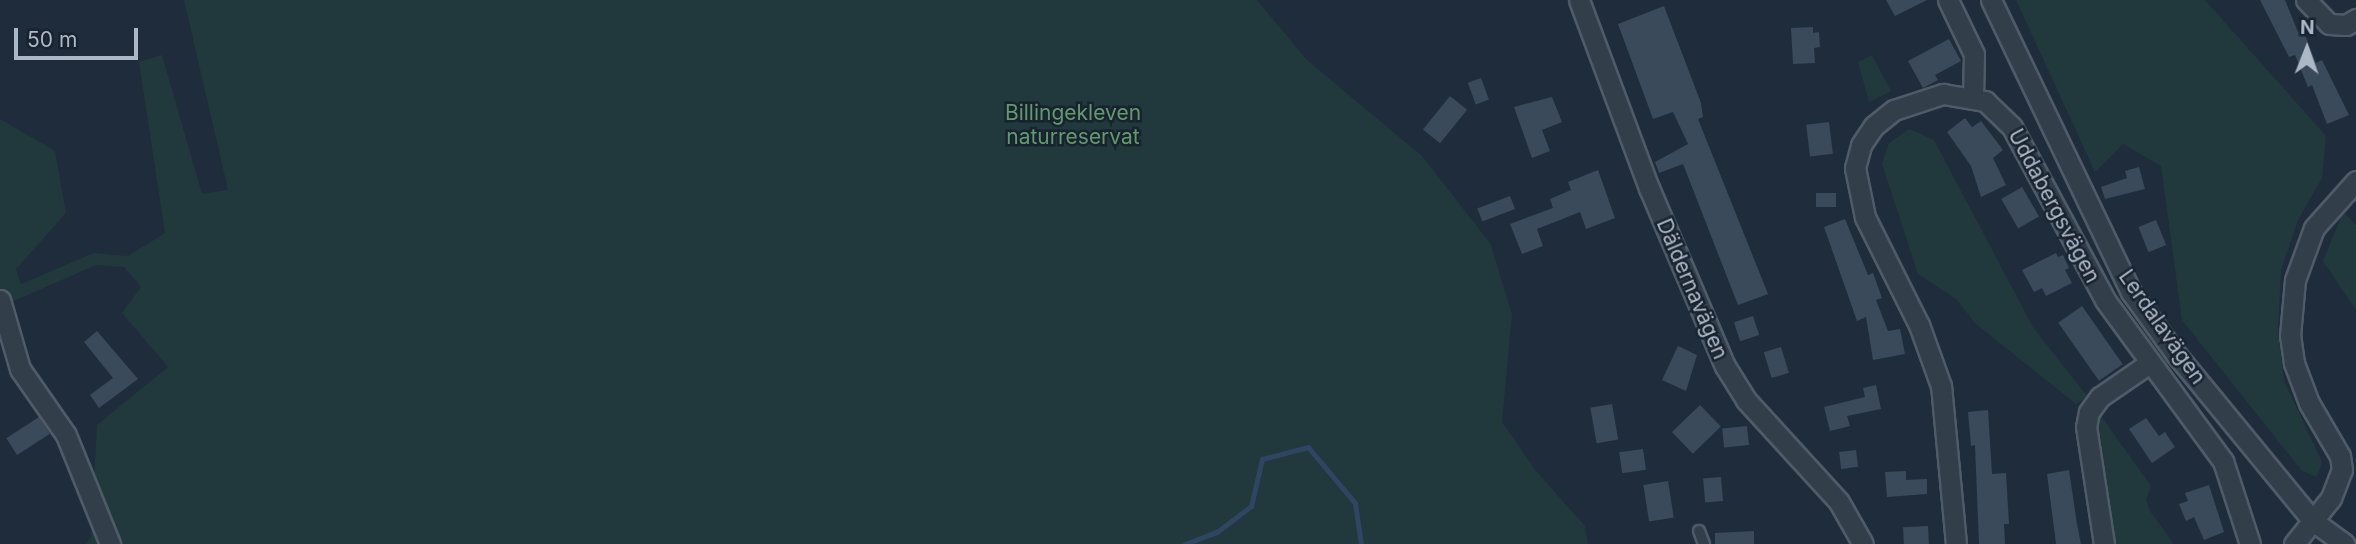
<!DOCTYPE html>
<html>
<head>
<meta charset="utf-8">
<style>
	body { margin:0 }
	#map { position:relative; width:2356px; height:544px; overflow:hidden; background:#1f2c3b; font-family:Inter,sans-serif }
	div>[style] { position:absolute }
	.green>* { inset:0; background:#21393c }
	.stream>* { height:5px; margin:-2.5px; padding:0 2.5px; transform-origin:2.5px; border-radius:2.5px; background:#2f4662 }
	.building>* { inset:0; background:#3a4a5b; transform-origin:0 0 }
	.roads { filter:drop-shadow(2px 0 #505b68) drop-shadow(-2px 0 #505b68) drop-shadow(0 2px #505b68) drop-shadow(0 -2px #505b68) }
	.lane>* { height:10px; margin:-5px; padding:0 5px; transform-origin:5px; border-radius:5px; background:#333e4b }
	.street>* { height:19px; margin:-9.5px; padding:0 9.5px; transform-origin:9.5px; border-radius:9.5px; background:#333e4b }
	span { translate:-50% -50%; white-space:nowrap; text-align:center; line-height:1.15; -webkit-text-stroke:5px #18232f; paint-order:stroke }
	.park-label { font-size:21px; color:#639a6d }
	.street-label { font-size:21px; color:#adb8c7 }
	.north { position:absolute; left:2272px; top:14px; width:70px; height:70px; -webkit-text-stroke:5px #18232f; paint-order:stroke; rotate:1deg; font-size:19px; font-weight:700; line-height:28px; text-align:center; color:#adb8c7 }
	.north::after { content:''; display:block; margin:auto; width:24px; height:32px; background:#adb8c7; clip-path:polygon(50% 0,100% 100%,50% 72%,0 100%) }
	.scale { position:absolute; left:14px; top:28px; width:124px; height:32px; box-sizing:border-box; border:4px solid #adb8c7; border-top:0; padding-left:9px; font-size:21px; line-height:24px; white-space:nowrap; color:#adb8c7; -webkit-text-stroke:5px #18232f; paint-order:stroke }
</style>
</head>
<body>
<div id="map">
	<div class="green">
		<div style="clip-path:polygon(184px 0,1257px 0,1307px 60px,1422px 156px,1490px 243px,1512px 314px,1502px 422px,1536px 471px,1585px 526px,1588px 544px,86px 544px,91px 536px,97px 425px,168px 367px,122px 313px,141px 287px,124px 267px,96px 265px,0 307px,0 119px,55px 151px,66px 213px,16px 269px,21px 284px,94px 253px,128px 256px,165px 233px,139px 62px,162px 55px,202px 194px,228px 190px)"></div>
		<div style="clip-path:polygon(2016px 0,2205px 0,2326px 136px,2322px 178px,2298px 220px,2281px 270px,2278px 332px,2284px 381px,2322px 462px,2317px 477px,2302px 471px,2182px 320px,2161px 166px,2123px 144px,2095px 172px)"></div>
		<div style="clip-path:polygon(1872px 55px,1891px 91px,1869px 102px,1858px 62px)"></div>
		<div style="clip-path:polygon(1909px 129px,1934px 140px,2033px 327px,2088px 397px,2076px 404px,1976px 324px,1956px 299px,1918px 274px,1882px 164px,1889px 143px)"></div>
		<div style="clip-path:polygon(2343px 212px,2356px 225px,2356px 310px,2323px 261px)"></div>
		<div style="clip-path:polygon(2101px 416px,2151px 486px,2146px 499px,2150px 511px,2174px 544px,2112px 544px,2094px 431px,2095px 420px)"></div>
	</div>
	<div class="stream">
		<div style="left:1185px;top:544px;width:34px;rotate:-21deg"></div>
		<div style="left:1217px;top:532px;width:43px;rotate:-37.4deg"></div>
		<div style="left:1251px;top:506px;width:48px;rotate:-76.8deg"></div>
		<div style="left:1262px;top:459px;width:48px;rotate:-14.6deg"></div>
		<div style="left:1308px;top:447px;width:73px;rotate:50deg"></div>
		<div style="left:1355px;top:503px;width:41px;rotate:81.7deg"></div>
	</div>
	<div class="building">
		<div style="clip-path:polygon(1886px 0,1927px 0,1895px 16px)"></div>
		<div style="clip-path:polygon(2260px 0,2285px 0,2298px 32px,2303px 30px,2316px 63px,2322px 60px,2349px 115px,2327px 124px,2312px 85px,2308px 87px,2295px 55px,2289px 57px)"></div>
		<div style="clip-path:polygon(1664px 6px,1701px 103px,1703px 117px,1698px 119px,1768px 294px,1738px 305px,1683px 164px,1659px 173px,1655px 162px,1688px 144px,1673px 112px,1653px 119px,1618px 24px)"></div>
		<div style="clip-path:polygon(1813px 27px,1813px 33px,1819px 32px,1820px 47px,1814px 48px,1815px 63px,1793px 64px,1791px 28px)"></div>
		<div style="clip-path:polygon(1949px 39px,1961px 61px,1935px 75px,1938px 80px,1923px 88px,1908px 61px)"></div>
		<div style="left:1481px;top:78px;width:23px;height:14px;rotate:70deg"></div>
		<div style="left:1450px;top:96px;width:22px;height:43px;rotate:39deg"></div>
		<div style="clip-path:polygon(1552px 97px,1562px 122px,1542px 130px,1550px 151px,1532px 158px,1514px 107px)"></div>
		<div style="clip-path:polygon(1965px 118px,1972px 127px,1981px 121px,2003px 150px,1993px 158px,2006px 185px,1981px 197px,1971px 166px,1947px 132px)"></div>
		<div style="left:1829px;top:122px;width:32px;height:23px;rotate:83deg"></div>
		<div style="clip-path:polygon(2139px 167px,2145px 189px,2105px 199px,2101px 187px,2127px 178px,2125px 171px)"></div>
		<div style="clip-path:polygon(1598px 170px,1615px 218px,1586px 229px,1580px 212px,1537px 229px,1543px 246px,1522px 254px,1510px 224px,1553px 208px,1550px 199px,1571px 190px,1568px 182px)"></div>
		<div style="left:2022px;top:187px;width:34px;height:24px;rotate:60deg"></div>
		<div style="left:1816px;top:193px;width:20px;height:14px"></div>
		<div style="left:1510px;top:196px;width:14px;height:35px;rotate:69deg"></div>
		<div style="clip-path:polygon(1845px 219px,1868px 275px,1873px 273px,1882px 298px,1876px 300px,1888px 331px,1900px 329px,1905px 354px,1873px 360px,1866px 317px,1857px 321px,1824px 227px)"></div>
		<div style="left:2156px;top:220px;width:27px;height:19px;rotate:68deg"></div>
		<div style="clip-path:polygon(2056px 253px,2058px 257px,2063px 255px,2069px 268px,2065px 270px,2072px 283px,2046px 296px,2042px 288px,2034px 292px,2022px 270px)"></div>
		<div style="left:2082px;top:306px;width:71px;height:29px;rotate:55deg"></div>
		<div style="left:1753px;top:316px;width:20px;height:20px;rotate:72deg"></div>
		<div style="clip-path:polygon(97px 331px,138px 379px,99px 408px,90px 395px,113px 378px,84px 342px)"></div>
		<div style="clip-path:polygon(1678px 346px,1697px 355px,1686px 391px,1662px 380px)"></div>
		<div style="left:1781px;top:347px;width:27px;height:18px;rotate:73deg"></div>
		<div style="clip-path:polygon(1876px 385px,1881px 409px,1847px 416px,1850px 426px,1830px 431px,1824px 407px,1865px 397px,1863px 388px)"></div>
		<div style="left:1612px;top:404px;width:36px;height:22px;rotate:80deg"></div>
		<div style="left:1700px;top:405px;width:30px;height:39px;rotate:46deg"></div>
		<div style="clip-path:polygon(1988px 410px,1992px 474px,2006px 473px,2009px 524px,2004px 524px,2005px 544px,1979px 544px,1975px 445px,1971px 446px,1968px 412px)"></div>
		<div style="left:39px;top:417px;width:20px;height:39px;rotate:57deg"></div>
		<div style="clip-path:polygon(2146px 418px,2159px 436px,2165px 432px,2175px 447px,2152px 463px,2129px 429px)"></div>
		<div style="left:1747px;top:426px;width:19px;height:25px;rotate:84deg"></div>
		<div style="left:1643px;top:449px;width:21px;height:24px;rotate:82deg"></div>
		<div style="left:1856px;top:450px;width:17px;height:17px;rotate:83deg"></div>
		<div style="clip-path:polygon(2069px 470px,2077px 524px,2081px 544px,2056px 544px,2047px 474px)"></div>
		<div style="clip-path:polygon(1906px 471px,1906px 480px,1927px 479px,1927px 494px,1887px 497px,1885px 472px)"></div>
		<div style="left:1721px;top:477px;width:24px;height:18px;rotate:85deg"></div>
		<div style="left:1668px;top:481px;width:37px;height:25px;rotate:81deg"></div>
		<div style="clip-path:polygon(2209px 485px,2224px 532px,2204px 540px,2194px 517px,2186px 521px,2179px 504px,2188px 501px,2185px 493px)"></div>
		<div style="left:1928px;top:526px;width:18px;height:25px;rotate:87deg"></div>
		<div style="clip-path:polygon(1754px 531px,1754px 544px,1715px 544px,1715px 533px)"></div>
	</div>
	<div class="roads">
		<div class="lane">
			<div style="left:1699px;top:531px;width:14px;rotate:69deg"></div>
		</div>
		<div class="street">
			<div style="left:1579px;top:0;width:201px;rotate:69.6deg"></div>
			<div style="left:1649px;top:188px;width:194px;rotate:66.9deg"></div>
			<div style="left:1725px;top:366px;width:40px;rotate:58deg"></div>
			<div style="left:1746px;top:400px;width:138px;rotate:47.6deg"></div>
			<div style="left:1839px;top:502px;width:48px;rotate:60.3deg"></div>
			<div style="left:1948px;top:0;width:60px;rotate:64.3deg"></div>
			<div style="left:1974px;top:54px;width:43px;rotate:91.3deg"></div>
			<div style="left:1991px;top:0;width:324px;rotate:64.4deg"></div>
			<div style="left:2131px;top:292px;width:75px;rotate:54.2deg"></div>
			<div style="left:2175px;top:353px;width:217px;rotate:50.6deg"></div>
			<div style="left:2313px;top:521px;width:39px;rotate:36deg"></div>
			<div style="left:2306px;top:0;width:33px;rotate:46deg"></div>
			<div style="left:2329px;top:24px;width:17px;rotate:3deg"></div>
			<div style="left:2346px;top:25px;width:12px;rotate:-31deg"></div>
			<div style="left:0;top:300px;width:72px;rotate:73.8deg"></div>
			<div style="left:20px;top:369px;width:80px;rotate:55.1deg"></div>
			<div style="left:66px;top:435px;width:118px;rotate:68deg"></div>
			<div style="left:1956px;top:544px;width:159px;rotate:-95.4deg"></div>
			<div style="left:1941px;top:386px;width:65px;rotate:-109.8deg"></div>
			<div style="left:1919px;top:325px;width:121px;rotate:-116.6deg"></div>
			<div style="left:1865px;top:217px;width:50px;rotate:-101.5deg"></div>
			<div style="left:1855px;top:168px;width:24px;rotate:-75deg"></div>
			<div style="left:1861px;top:145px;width:23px;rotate:-56deg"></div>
			<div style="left:1874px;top:126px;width:26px;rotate:-39deg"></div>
			<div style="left:1894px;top:110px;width:52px;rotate:-18.1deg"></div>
			<div style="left:1943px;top:94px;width:43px;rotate:9.5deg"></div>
			<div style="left:1985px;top:101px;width:37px;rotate:44deg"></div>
			<div style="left:2012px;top:127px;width:196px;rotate:61.7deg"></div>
			<div style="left:2105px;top:300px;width:200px;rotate:53.8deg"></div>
			<div style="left:2223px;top:461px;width:87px;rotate:72deg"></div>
			<div style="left:2104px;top:544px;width:118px;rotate:-98.7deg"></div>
			<div style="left:2086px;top:427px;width:15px;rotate:-79deg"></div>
			<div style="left:2089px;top:412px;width:19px;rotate:-54deg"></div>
			<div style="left:2100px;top:397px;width:58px;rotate:-34.5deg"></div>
			<div style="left:2294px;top:544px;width:59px;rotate:-51.2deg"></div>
			<div style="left:2331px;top:498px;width:30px;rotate:-69deg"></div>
			<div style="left:2342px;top:470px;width:14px;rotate:-98deg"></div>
			<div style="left:2340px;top:456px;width:61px;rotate:-120.3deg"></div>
			<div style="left:2309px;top:403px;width:43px;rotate:-110.6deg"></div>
			<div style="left:2294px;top:363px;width:27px;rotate:-98deg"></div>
			<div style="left:2290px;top:336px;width:56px;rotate:-84.9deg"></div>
			<div style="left:2295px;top:280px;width:55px;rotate:-69.9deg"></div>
			<div style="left:2314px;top:228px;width:63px;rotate:-48.2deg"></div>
		</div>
	</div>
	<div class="park-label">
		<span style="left:1073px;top:125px">Billingekleven<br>naturreservat</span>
	</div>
	<div class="street-label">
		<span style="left:2054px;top:206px;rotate:62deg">Uddabergsvägen</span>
		<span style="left:1692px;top:289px;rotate:67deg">Däldernavägen</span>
		<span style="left:2162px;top:327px;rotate:55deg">Lerdalavägen</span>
	</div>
	<div class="north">N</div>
	<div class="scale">50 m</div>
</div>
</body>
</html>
